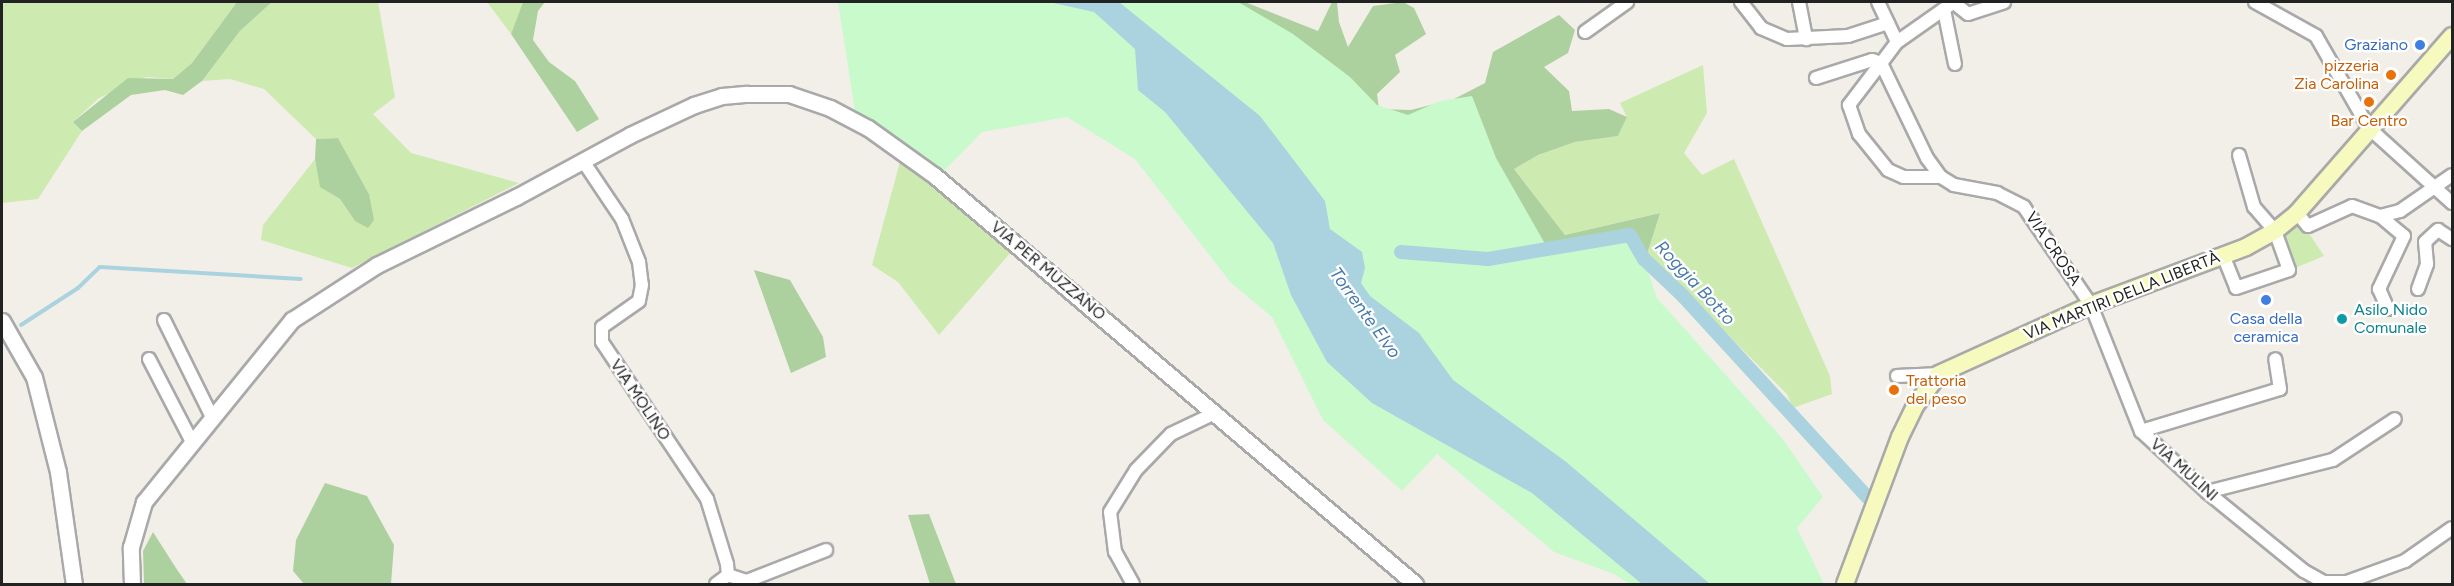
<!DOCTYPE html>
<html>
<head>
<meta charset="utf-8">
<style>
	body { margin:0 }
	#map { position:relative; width:2454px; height:586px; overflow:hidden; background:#f2efe9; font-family:Figtree,sans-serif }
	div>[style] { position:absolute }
	.grass>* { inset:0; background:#cdebb0 }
	.forest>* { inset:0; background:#add19e }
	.park>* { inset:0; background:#c8facc }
	.water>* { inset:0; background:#aad3df }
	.stream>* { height:4px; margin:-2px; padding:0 2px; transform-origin:2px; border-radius:2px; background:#aad3df }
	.canal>* { height:14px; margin:-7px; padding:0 7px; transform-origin:7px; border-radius:7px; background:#aad3df }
	.roads { filter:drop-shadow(2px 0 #a9a9a9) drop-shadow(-2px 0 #a9a9a9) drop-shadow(0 2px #a9a9a9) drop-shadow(0 -2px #a9a9a9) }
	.minor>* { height:12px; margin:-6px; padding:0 6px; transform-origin:6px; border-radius:6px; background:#fff }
	.tertiary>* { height:15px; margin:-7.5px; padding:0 7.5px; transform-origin:7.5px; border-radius:7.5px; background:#fff }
	.secondary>* { height:16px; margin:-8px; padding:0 8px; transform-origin:8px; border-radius:8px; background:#f7fabf }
	.dots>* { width:16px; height:16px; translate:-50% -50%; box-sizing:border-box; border:3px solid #fff; border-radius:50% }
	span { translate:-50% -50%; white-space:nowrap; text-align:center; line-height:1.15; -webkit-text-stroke:4.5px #fff; paint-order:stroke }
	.shop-label { font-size:16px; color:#366cbe }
	.right { translate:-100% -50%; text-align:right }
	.food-label { font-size:16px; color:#c56008 }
	.left { translate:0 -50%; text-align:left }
	.street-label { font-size:16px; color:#222 }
	.culture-label { font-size:16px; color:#0d838f }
	.water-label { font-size:18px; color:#4a7aab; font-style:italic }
	.frame { position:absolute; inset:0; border:3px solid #222; pointer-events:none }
</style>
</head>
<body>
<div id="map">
	<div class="grass">
		<div style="clip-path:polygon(2px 2px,237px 2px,192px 63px,173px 79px,146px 77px,99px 98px,73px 122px,82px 131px,38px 199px,2px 203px)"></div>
		<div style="clip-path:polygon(272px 2px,378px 2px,395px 97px,373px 114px,411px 153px,519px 183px,352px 268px,261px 240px,263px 225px,315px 159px,321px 187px,340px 199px,355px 221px,369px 194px,338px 138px,316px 139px,264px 89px,230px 79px,202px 81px,240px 31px)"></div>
		<div style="clip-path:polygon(487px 2px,523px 2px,511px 34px)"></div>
		<div style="clip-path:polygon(1703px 65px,1707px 113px,1684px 153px,1702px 175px,1734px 159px,1830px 376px,1832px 394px,1793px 408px,1787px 394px,1647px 254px,1659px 213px,1565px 235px,1514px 169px,1538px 155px,1575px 142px,1618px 136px,1627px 117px,1620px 103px)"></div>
		<div style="clip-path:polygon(901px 158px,1012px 251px,939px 335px,898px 282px,872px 265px)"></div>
		<div style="clip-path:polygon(2301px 221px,2324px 256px,2297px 267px,2285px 235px)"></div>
	</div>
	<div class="forest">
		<div style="clip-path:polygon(237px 2px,272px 2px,240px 31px,202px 81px,183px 95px,165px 90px,131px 95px,82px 131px,73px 122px,128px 78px,173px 79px,192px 63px)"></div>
		<div style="clip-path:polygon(523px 2px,545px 2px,538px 11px,533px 40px,549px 62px,575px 81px,599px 119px,577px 132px,511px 34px)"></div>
		<div style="clip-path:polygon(1119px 2px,1245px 2px,1318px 31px,1332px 2px,1337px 2px,1339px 22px,1348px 47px,1373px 6px,1403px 2px,1414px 8px,1426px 34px,1395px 55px,1400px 72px,1377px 94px,1379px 109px,1411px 110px,1454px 99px,1485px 83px,1493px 52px,1559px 15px,1575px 30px,1568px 53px,1544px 67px,1569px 91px,1572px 111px,1609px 109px,1627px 117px,1618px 136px,1575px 142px,1538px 155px,1514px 169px,1565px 235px,1660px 213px,1647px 254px,1632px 233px,1510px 252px)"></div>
		<div style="clip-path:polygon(338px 138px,369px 194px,374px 220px,368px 228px,355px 221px,340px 199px,320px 187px,315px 159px,316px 139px)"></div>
		<div style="clip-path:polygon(754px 270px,790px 280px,823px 337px,826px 357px,791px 373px)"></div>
		<div style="clip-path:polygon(325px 483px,367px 496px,394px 545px,391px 584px,304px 584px,293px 571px,296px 540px)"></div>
		<div style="clip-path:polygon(929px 514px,956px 584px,930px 584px,908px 515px)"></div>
		<div style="clip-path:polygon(153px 532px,176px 568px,187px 584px,144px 584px,143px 551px)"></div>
	</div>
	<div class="park">
		<div style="clip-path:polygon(838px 2px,1238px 2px,1293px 34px,1350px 77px,1377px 105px,1408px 115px,1440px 101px,1472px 96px,1496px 158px,1548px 249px,1627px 238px,1644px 259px,1657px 298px,1782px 438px,1823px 497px,1797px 528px,1824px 584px,1630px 584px,1614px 574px,1554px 552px,1437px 454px,1402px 491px,1323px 420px,1272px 317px,1231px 283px,1135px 159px,1067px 117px,982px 132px,944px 171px,855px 112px)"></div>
	</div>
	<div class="water">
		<div style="clip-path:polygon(1049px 2px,1119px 2px,1260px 116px,1325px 201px,1330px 229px,1362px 252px,1365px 268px,1361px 283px,1370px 296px,1419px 333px,1453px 380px,1565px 461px,1710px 584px,1642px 584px,1532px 493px,1372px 403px,1327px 362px,1291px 295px,1273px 243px,1165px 112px,1138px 90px,1135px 49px,1094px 12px)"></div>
	</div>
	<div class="stream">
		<div style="left:21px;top:325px;width:68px;rotate:-33deg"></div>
		<div style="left:78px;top:288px;width:30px;rotate:-44deg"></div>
		<div style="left:100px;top:267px;width:201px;rotate:3.4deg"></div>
	</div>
	<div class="canal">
		<div style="left:1401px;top:252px;width:87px;rotate:4.6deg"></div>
		<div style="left:1488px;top:259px;width:144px;rotate:-9.6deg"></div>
		<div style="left:1630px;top:235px;width:28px;rotate:60deg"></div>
		<div style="left:1644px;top:259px;width:54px;rotate:43.5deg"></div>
		<div style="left:1683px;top:296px;width:273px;rotate:47.5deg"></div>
	</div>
	<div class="roads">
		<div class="minor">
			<div style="left:1741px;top:2px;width:33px;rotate:52deg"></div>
			<div style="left:1761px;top:28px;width:28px;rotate:23deg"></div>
			<div style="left:1787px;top:39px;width:61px;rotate:-2.8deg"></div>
			<div style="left:1848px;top:36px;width:42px;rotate:-18deg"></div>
			<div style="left:1799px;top:2px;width:38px;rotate:79deg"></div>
			<div style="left:1878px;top:2px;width:44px;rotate:64.6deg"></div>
			<div style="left:1953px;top:2px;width:19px;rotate:39deg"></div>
			<div style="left:1968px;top:14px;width:38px;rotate:-18deg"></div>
			<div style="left:1954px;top:2px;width:70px;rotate:144.9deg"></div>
			<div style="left:1897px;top:42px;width:26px;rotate:127deg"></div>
			<div style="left:1881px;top:63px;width:106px;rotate:64.2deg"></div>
			<div style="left:1927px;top:158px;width:24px;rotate:54deg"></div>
			<div style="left:1941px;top:177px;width:15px;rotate:32deg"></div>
			<div style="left:1954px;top:185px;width:44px;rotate:10.5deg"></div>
			<div style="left:1997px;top:193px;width:30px;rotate:27deg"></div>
			<div style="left:2024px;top:207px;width:119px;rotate:55.6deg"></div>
			<div style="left:2091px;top:305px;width:136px;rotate:68.4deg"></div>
			<div style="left:2141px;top:431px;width:90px;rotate:42.7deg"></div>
			<div style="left:2207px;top:492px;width:125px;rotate:39.2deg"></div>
			<div style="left:2304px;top:571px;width:23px;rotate:29deg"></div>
			<div style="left:2324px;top:582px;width:23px"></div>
			<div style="left:2347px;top:582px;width:62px;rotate:-19.9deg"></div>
			<div style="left:2405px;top:561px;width:57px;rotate:-35.1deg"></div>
			<div style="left:2255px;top:2px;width:70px;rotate:29.1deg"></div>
			<div style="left:2316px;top:36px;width:106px;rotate:60.1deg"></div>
			<div style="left:2369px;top:128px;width:112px;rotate:42.1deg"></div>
			<div style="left:1944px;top:10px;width:55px;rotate:78.5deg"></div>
			<div style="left:1585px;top:32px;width:52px;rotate:-35.5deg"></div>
			<div style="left:1881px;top:63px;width:53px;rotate:127.3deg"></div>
			<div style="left:1849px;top:105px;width:31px;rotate:71deg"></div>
			<div style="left:1859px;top:134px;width:46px;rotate:51.1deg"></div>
			<div style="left:1888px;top:170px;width:17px;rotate:24deg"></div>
			<div style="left:1904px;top:177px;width:37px"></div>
			<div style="left:1816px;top:78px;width:59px;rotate:-17.8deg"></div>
			<div style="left:1872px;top:60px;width:9px;rotate:18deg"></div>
			<div style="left:583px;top:161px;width:70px;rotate:56.1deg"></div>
			<div style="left:622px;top:219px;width:46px;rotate:68.4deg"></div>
			<div style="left:639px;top:262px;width:23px;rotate:83deg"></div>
			<div style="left:642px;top:285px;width:16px;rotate:101deg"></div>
			<div style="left:639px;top:301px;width:45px;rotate:144.9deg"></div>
			<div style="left:602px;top:327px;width:15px;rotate:90deg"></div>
			<div style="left:602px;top:342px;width:189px;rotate:56.2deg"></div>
			<div style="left:707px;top:499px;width:68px;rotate:72.9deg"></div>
			<div style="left:727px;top:564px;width:11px;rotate:85deg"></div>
			<div style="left:728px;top:575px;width:15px;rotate:143deg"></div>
			<div style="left:2297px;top:213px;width:17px;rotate:50deg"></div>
			<div style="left:2308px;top:226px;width:48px;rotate:-24.4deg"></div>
			<div style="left:2352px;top:206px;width:30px;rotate:20deg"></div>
			<div style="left:2380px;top:216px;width:21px;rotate:-14deg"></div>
			<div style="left:2400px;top:211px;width:63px;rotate:-34.7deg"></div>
			<div style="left:2380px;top:216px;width:31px;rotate:40deg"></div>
			<div style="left:2404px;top:236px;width:59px;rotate:115.3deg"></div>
			<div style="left:2379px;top:289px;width:22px;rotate:66deg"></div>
			<div style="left:2425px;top:242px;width:18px;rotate:-43deg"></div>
			<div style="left:2438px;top:230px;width:17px;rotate:33deg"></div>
			<div style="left:2223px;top:255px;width:35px;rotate:68deg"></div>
			<div style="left:2236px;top:288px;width:56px;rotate:-18.8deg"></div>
			<div style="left:2289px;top:270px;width:41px;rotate:-109.7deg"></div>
			<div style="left:2275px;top:231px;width:32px;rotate:-131deg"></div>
			<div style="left:2254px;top:207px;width:54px;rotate:-106.1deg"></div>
			<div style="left:2418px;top:289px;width:27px;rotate:-70deg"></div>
			<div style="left:2427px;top:264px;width:22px;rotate:-95deg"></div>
			<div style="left:164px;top:320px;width:106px;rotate:63.7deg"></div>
			<div style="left:149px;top:359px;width:91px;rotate:62.6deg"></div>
			<div style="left:1897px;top:376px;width:42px;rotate:-2.7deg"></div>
			<div style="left:2141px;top:431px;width:145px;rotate:-16.8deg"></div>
			<div style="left:2280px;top:389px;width:30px;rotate:-99deg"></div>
			<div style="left:2207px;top:492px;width:130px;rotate:-14.3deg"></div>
			<div style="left:2333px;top:460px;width:74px;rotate:-33.5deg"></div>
			<div style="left:728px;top:575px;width:20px;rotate:18deg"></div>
			<div style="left:747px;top:581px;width:85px;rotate:-21.4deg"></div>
			<div style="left:1133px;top:584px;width:37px;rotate:-119deg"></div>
			<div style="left:1115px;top:552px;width:40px;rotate:-97.1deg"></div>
			<div style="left:1110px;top:512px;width:49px;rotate:-58.2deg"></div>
			<div style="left:1136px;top:470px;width:50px;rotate:-45.8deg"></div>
			<div style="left:1171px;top:434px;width:49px;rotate:-25.5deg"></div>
		</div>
		<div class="tertiary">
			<div style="left:2px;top:321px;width:64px;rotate:60.3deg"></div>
			<div style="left:34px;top:377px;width:98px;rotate:75.8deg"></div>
			<div style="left:58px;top:472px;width:113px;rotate:81.9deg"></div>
			<div style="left:132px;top:584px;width:37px;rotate:-92deg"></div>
			<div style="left:131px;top:547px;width:47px;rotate:-73.9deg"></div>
			<div style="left:144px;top:502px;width:235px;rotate:-50.9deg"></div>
			<div style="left:292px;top:320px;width:101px;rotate:-32.9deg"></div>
			<div style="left:377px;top:265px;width:155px;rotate:-26.1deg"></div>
			<div style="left:516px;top:197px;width:130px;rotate:-28.5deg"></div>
			<div style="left:630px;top:135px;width:71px;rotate:-25.1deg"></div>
			<div style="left:694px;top:105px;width:29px;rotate:-18deg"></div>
			<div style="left:722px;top:96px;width:25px;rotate:-5deg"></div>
			<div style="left:747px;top:94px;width:42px"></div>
			<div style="left:789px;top:94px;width:43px;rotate:18.9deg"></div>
			<div style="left:830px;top:108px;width:43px;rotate:27.8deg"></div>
			<div style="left:868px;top:128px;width:82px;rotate:35.6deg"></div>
			<div style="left:935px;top:176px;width:630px;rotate:40.36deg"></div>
		</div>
		<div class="secondary">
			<div style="left:1845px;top:584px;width:157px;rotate:-69.5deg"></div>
			<div style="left:1900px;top:437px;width:34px;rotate:-64deg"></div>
			<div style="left:1915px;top:406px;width:40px;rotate:-53deg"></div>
			<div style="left:1939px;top:374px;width:167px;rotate:-24.4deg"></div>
			<div style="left:2091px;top:305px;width:165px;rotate:-20.5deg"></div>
			<div style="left:2246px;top:247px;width:33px;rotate:-29deg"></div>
			<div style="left:2275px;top:231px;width:28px;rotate:-39deg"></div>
			<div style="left:2297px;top:213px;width:235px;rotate:-48.8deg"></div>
		</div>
	</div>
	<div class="dots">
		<div style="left:2420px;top:45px;background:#3f7fe0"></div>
		<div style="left:2391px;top:75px;background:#e8710a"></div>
		<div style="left:2369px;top:102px;background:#e8710a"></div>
		<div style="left:2266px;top:300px;background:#3f7fe0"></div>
		<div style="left:2342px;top:319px;background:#0f9aa8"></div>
		<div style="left:1894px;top:390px;background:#e8710a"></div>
	</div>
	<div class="shop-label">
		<span class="right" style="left:2408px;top:45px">Graziano</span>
		<span style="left:2266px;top:328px">Casa della<br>ceramica</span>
	</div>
	<div class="food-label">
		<span class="right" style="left:2379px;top:75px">pizzeria<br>Zia Carolina</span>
		<span style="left:2369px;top:121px">Bar Centro</span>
		<span class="left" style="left:1906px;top:390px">Trattoria<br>del peso</span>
	</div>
	<div class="street-label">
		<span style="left:2053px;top:249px;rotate:56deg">VIA CROSA</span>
		<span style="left:1048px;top:271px;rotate:40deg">VIA PER MUZZANO</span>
		<span style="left:2122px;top:296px;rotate:-22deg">VIA MARTIRI DELLA LIBERTÀ</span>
		<span style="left:640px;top:400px;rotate:56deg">VIA MOLINO</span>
		<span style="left:2184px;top:470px;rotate:42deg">VIA MULINI</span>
	</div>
	<div class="culture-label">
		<span class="left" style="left:2354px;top:319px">Asilo Nido<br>Comunale</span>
	</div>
	<div class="water-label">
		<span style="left:1695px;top:283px;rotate:47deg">Roggia Botto</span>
		<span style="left:1365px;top:313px;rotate:54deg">Torrente Elvo</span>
	</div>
	<div class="frame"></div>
</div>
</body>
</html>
